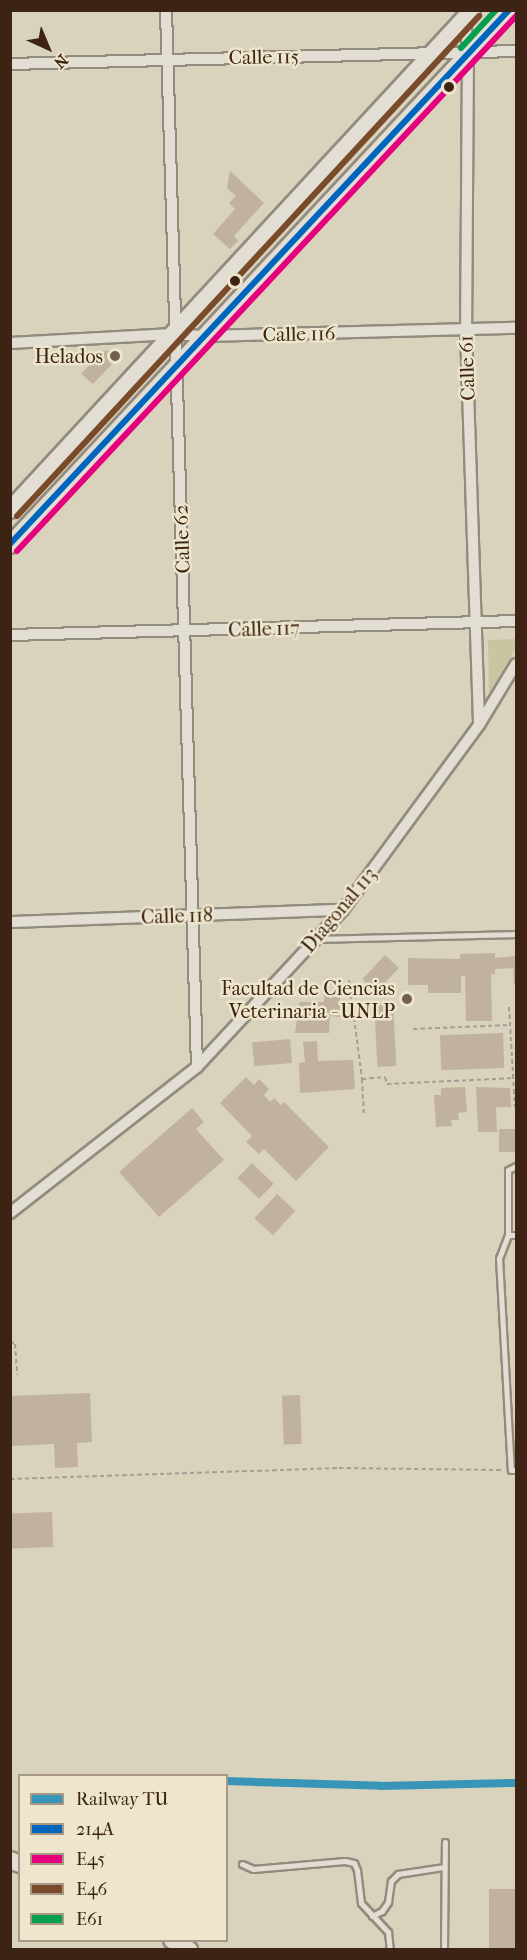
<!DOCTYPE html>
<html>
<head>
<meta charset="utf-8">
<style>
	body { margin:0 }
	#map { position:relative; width:527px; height:1960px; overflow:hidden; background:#d9d2bd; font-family:"IM FELL French Canon",serif }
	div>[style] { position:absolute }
	.green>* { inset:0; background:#c8c6a0 }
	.building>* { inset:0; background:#c1b2a0; transform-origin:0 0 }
	.path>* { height:2px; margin-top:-1px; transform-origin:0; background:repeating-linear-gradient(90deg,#a49f96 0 4.5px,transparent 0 7.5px) }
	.roads { filter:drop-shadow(2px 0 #938b7e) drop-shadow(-2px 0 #938b7e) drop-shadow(0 2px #938b7e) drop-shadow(0 -2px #938b7e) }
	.lane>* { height:5px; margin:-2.5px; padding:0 2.5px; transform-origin:2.5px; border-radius:2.5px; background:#e2ded3 }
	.street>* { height:10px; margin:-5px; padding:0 5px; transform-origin:5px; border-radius:5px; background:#e2ded3 }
	.secondary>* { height:16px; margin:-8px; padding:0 8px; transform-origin:8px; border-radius:8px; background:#e2ded3 }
	.bus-1>* { height:6px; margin:-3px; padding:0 3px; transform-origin:3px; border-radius:3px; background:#0065bd }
	.bus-2>* { height:6px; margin:-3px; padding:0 3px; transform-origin:3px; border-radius:3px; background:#e5007d }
	.bus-3>* { height:6px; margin:-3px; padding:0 3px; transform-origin:3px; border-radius:3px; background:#7a4b2a }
	.bus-4>* { height:6px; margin:-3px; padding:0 3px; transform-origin:3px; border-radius:3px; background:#039f4e }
	.rail-1>* { height:8px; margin:-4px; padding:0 4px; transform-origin:4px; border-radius:4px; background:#3895b7 }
	.dots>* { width:16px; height:16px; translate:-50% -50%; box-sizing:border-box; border:3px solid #ede6cd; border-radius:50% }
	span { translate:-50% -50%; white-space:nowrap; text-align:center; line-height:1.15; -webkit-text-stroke:5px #ede6cd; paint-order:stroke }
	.street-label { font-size:20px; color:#3d2314 }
	.poi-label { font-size:20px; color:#3d2314 }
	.right { translate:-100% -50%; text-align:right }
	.frame { position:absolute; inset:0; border:12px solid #3d2314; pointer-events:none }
	.legend { position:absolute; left:18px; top:1774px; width:210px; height:168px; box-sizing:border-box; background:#ede6cd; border:2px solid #a79883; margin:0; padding:8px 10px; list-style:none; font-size:18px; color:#3d2314 }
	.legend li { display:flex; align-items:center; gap:12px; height:30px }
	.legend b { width:30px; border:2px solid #a79883 }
	.north { position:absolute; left:18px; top:18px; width:60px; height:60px; -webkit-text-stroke:4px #ede6cd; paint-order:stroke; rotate:136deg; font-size:16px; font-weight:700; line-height:24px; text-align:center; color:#3d2314 }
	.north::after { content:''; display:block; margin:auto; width:21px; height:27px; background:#3d2314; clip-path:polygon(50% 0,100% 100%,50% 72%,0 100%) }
</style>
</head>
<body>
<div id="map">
	<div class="green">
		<div style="clip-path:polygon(516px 639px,516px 648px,489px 693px,488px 640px)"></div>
	</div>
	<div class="building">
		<div style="clip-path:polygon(230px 171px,264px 203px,234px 236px,238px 241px,230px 249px,213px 234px,235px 209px,229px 203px,236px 196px,227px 188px)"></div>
		<div style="clip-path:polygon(115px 349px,118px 356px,116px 360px,93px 384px,81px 374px,103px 351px)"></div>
		<div style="clip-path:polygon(495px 953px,495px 958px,516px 956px,516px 984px,514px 984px,513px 968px,495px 969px,495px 974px,491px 974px,492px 1021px,466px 1021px,465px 976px,461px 976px,461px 993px,428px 993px,428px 985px,408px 985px,408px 958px,460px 959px,460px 954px)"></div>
		<div style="left:385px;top:955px;width:19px;height:33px;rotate:43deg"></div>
		<div style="clip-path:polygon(324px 993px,340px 993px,340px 1017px,330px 1016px,329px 1033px,295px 1033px,299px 1002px,324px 1002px)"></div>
		<div style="left:393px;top:1001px;width:65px;height:19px;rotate:87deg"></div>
		<div style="left:503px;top:1033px;width:35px;height:63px;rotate:88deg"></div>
		<div style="left:290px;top:1039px;width:24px;height:38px;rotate:85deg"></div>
		<div style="clip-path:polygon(317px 1041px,318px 1061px,353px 1060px,355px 1089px,300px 1093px,299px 1063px,305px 1062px,303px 1042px)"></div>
		<div style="clip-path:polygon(246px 1077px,254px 1085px,259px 1079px,269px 1089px,264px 1095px,270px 1102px,274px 1098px,281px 1105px,284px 1102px,329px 1147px,296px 1181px,264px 1149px,259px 1154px,246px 1142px,252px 1136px,220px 1103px)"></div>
		<div style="clip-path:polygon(465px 1087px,467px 1112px,458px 1113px,459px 1120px,451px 1120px,452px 1126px,436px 1127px,434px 1095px,441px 1095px,441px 1088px)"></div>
		<div style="clip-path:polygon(476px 1087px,510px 1088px,511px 1107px,496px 1107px,497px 1132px,478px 1132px)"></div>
		<div style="clip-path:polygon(192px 1108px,204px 1122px,196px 1129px,224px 1160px,159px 1217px,119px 1172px)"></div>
		<div style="left:516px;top:1129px;width:23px;height:17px;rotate:90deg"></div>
		<div style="left:252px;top:1163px;width:30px;height:21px;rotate:44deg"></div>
		<div style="left:277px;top:1194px;width:25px;height:33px;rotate:43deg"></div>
		<div style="clip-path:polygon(90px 1393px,92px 1442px,77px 1443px,78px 1467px,55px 1468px,54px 1444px,10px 1446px,10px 1396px)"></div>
		<div style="left:300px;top:1395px;width:49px;height:18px;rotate:88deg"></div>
		<div style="left:52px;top:1512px;width:35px;height:42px;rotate:88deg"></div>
		<div style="left:516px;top:1889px;width:61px;height:27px;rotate:90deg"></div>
	</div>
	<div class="path">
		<div style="left:349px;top:980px;width:100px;rotate:82.5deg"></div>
		<div style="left:362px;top:1079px;width:23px;rotate:-5deg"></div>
		<div style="left:385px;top:1077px;width:7px;rotate:74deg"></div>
		<div style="left:387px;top:1084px;width:127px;rotate:-2.7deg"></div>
		<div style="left:509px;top:1007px;width:100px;rotate:86.6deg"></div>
		<div style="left:413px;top:1029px;width:97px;rotate:-2.4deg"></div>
		<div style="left:362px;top:1079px;width:35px;rotate:87deg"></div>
		<div style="left:10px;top:1341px;width:6px;rotate:31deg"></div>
		<div style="left:15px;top:1344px;width:31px;rotate:86deg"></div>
		<div style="left:10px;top:1479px;width:329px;rotate:-1.9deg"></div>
		<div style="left:339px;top:1468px;width:163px;rotate:0.7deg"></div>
	</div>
	<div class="roads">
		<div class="lane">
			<div style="left:317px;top:939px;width:199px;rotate:-1.4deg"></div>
			<div style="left:516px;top:1166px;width:9px;rotate:153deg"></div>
			<div style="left:508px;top:1170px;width:65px;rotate:90deg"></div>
			<div style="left:508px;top:1235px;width:8px"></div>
			<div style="left:508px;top:1235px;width:25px;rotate:111deg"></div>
			<div style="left:499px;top:1258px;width:212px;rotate:86.8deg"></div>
			<div style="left:511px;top:1470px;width:5px"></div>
			<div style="left:242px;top:1864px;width:12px;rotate:24deg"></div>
			<div style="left:253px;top:1869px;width:92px;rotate:-5deg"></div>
			<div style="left:345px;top:1861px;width:9px;rotate:13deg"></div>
			<div style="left:354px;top:1863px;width:8px;rotate:67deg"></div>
			<div style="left:357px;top:1870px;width:33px;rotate:83deg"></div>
			<div style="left:361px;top:1903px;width:40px;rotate:47deg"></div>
			<div style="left:388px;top:1932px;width:18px;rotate:84deg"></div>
			<div style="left:372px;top:1916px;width:11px;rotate:-27deg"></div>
			<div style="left:382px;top:1911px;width:11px;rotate:-56deg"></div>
			<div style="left:388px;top:1902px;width:21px;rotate:-82deg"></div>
			<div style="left:391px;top:1881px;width:10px;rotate:-45deg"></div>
			<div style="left:398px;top:1874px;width:47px;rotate:-8.7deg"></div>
			<div style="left:444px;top:1950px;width:108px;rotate:-89.5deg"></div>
		</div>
		<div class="street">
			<div style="left:166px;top:10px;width:1057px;rotate:88.32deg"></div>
			<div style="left:465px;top:17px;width:37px;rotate:85deg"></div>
			<div style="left:468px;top:54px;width:276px;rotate:90.4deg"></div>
			<div style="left:466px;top:330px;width:394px;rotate:88.1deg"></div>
			<div style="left:10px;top:64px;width:506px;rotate:-1.47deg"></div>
			<div style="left:10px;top:343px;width:163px;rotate:-3.2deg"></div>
			<div style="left:173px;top:334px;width:32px;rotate:4deg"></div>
			<div style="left:205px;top:336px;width:311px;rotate:-1.5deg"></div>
			<div style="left:10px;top:635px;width:506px;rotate:-1.58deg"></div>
			<div style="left:10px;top:922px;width:333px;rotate:-2.1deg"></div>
			<div style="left:10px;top:1213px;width:237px;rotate:-38deg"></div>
			<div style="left:197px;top:1067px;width:214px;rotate:-47.1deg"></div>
			<div style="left:343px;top:910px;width:230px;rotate:-53.7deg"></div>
			<div style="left:479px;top:725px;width:71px;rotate:-58.8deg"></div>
		</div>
		<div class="secondary">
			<div style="left:10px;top:510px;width:681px;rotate:-47.26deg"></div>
			<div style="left:10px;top:545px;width:732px;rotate:-46.99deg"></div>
			<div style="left:10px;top:1860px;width:11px;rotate:22deg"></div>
			<div style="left:172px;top:1940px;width:20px;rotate:30deg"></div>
		</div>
	</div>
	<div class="bus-1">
		<div style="left:10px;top:544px;width:731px;rotate:-46.94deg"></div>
	</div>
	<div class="bus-2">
		<div style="left:17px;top:551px;width:732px;rotate:-46.99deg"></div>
	</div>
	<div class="bus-3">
		<div style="left:17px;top:516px;width:681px;rotate:-47.26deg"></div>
	</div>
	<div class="bus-4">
		<div style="left:461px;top:48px;width:52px;rotate:-47.4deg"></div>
	</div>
	<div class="rail-1">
		<div style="left:226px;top:1781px;width:155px;rotate:1.8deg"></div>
		<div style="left:381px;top:1786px;width:135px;rotate:-1.3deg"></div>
	</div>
	<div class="dots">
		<div style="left:449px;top:87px;background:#3d2314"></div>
		<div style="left:235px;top:281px;background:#3d2314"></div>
		<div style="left:115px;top:356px;background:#74604f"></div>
		<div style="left:407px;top:999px;background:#74604f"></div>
	</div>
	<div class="street-label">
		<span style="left:264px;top:57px;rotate:-1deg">Calle 115</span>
		<span style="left:299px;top:334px;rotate:-1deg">Calle 116</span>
		<span style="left:467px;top:368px;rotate:-92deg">Calle 61</span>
		<span style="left:182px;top:539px;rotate:-92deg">Calle 62</span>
		<span style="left:264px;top:629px;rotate:-2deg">Calle 117</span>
		<span style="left:339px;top:910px;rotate:-50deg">Diagonal 113</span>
		<span style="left:177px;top:916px;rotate:-2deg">Calle 118</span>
	</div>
	<div class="poi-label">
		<span class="right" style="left:103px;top:356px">Helados</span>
		<span class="right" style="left:395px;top:1000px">Facultad de Ciencias<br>Veterinaria - UNLP</span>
	</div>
	<div class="frame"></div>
	<ul class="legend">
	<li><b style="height:8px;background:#3895b7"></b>Railway TU</li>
	<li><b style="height:8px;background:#0065bd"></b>214A</li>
	<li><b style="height:8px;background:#e5007d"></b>E45</li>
	<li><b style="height:8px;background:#7a4b2a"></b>E46</li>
	<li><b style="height:8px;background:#039f4e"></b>E61</li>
	</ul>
	<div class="north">N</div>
</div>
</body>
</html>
